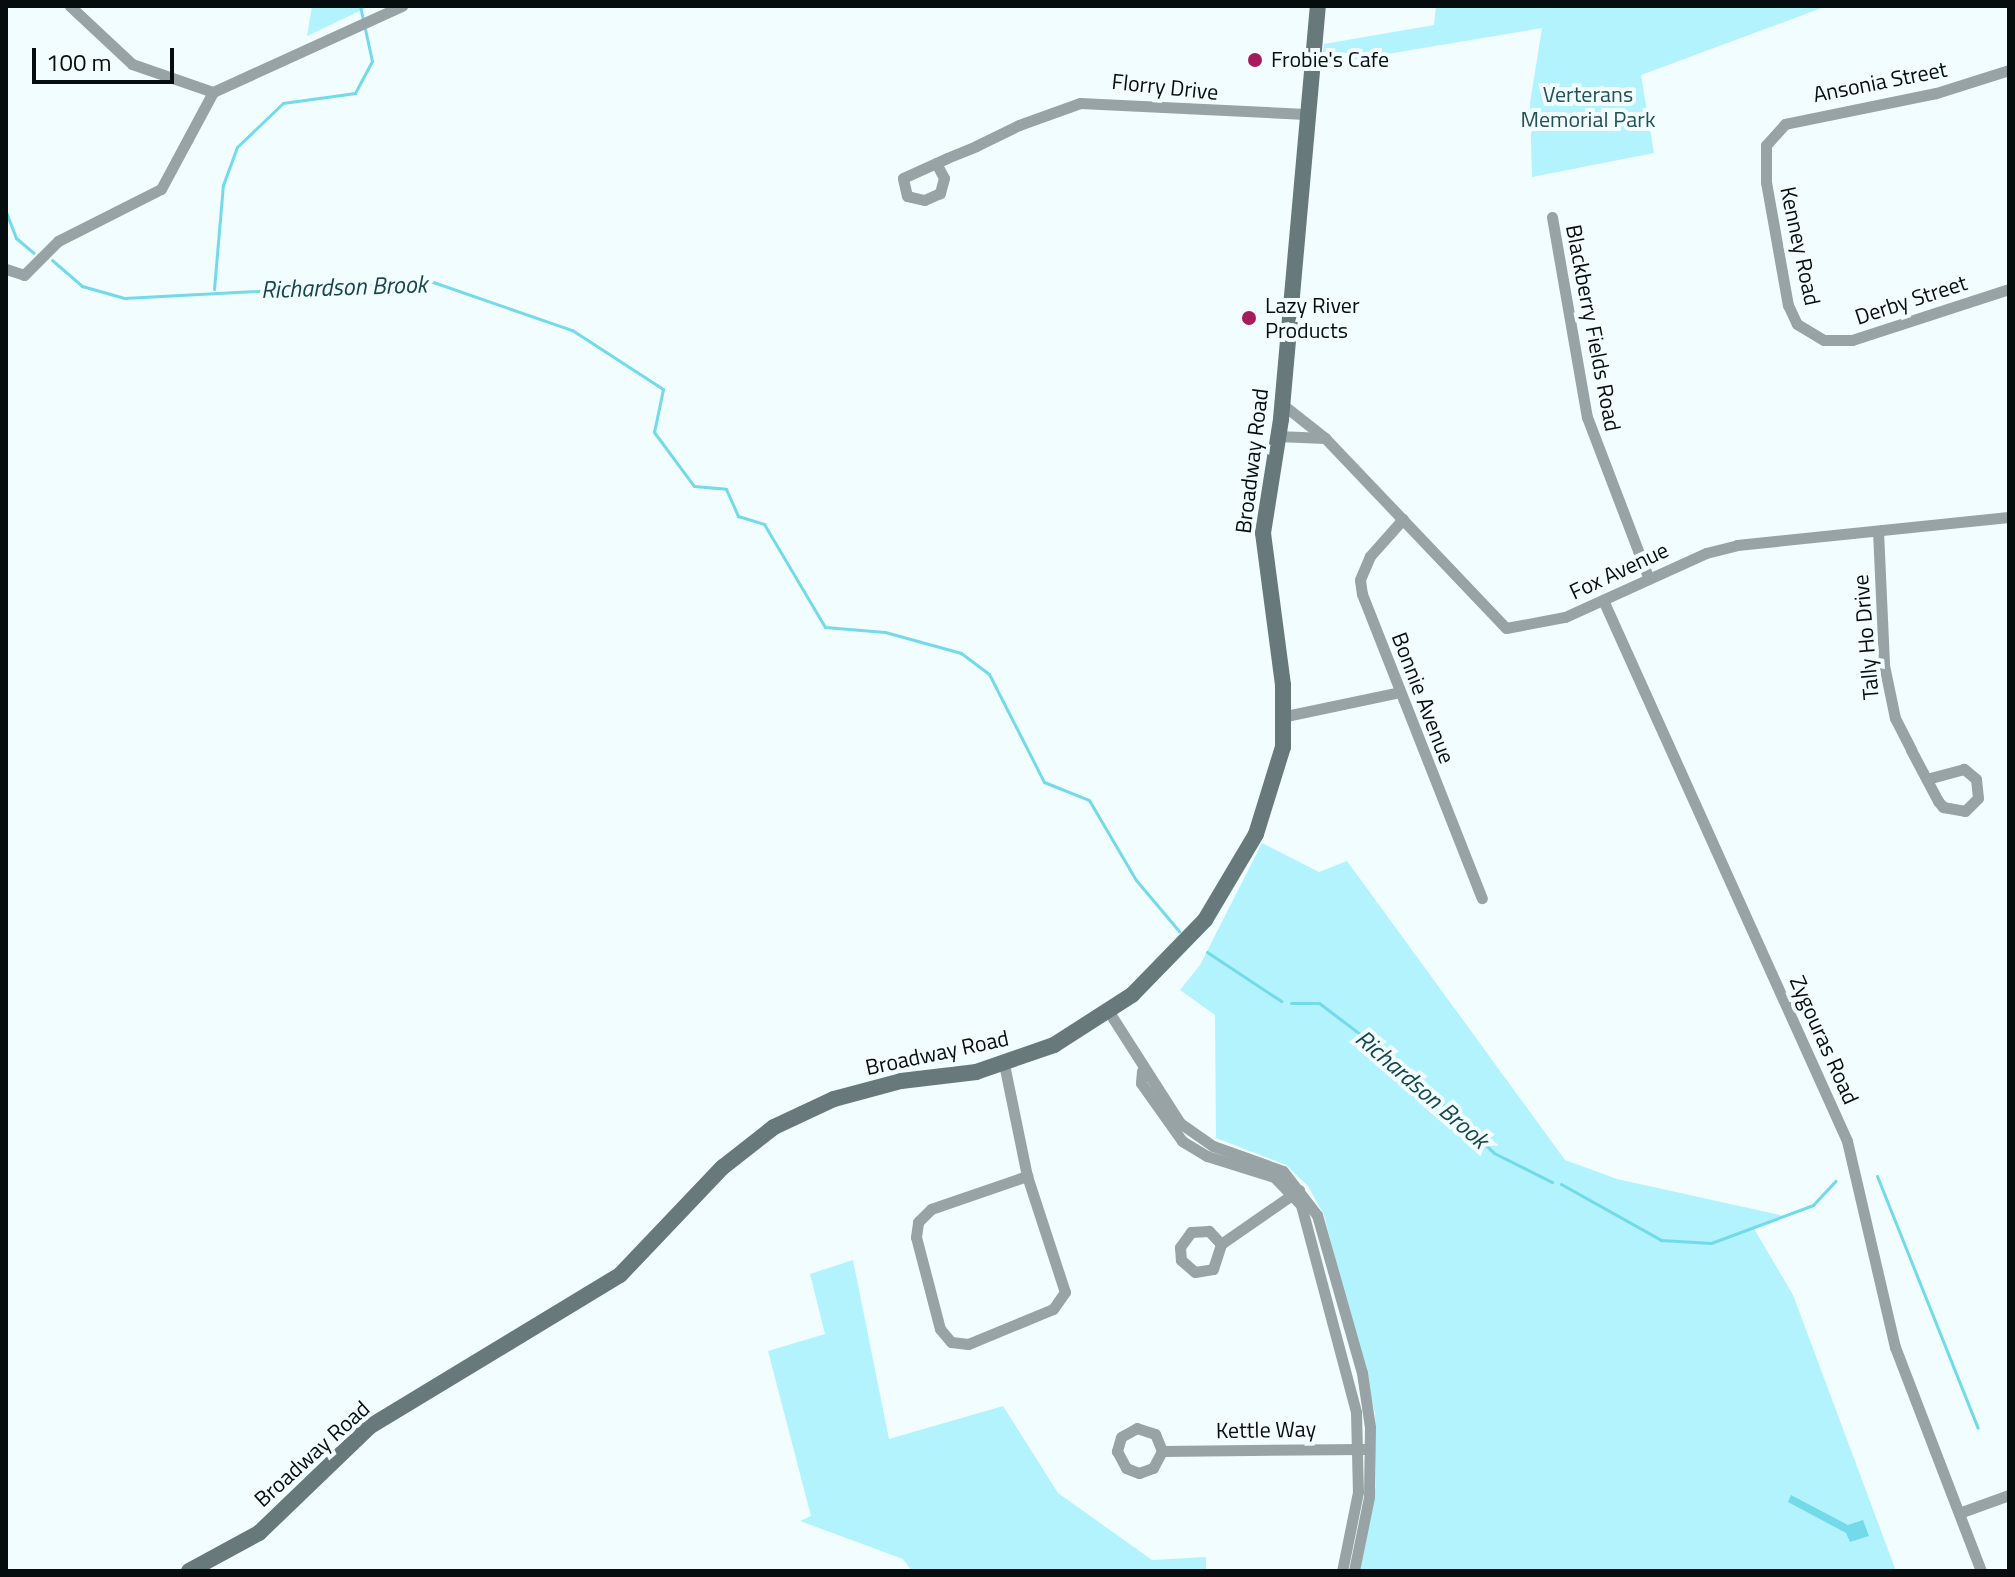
<!DOCTYPE html>
<html>
<head>
<meta charset="utf-8">
<style>
	body { margin:0 }
	#map { position:relative; width:2015px; height:1577px; overflow:hidden; background:#f2fdff; font-family:"Titillium Web",sans-serif }
	div>[style] { position:absolute }
	.green>* { inset:0; background:#b3f3fd }
	.water>* { inset:0; background:#73dae9 }
	.stream>* { height:3px; margin:-1.5px; padding:0 1.5px; transform-origin:1.5px; border-radius:1.5px; background:#73dae9 }
	.minor>* { height:11px; margin:-5.5px; padding:0 5.5px; transform-origin:5.5px; border-radius:5.5px; background:#97a3a4 }
	.secondary>* { height:16px; margin:-8px; padding:0 8px; transform-origin:8px; border-radius:8px; background:#68797b }
	.dots>* { width:22px; height:22px; translate:-50% -50%; box-sizing:border-box; border:4px solid #f2fdff; border-radius:50% }
	span { translate:-50% -50%; white-space:nowrap; text-align:center; line-height:1.15; -webkit-text-stroke:8px #f2fdff; paint-order:stroke }
	.poi-label { font-size:22px; color:#050d0f }
	.left { translate:0 -50%; text-align:left }
	.street-label { font-size:22px; color:#050d0f }
	.park-label { font-size:22px; color:#225057 }
	.water-label { font-size:24px; color:#15454b; font-style:italic }
	.frame { position:absolute; inset:0; border:8px solid #050d0f; pointer-events:none }
	.scale { position:absolute; left:32px; top:48px; width:142px; height:36px; box-sizing:border-box; border:4px solid #050d0f; border-top:0; padding-left:10px; font-size:24px; line-height:28px; white-space:nowrap; color:#050d0f; -webkit-text-stroke:6px #f2fdff; paint-order:stroke }
</style>
</head>
<body>
<div id="map">
	<div class="green">
		<div style="clip-path:polygon(312px 6px,370px 6px,307px 36px)"></div>
		<div style="clip-path:polygon(1436px 6px,1827px 6px,1641px 75px,1654px 153px,1532px 177px,1530px 103px,1542px 28px,1321px 65px,1324px 44px,1434px 25px)"></div>
		<div style="clip-path:polygon(1262px 843px,1319px 872px,1347px 861px,1565px 1160px,1617px 1179px,1784px 1216px,1753px 1227px,1793px 1295px,1896px 1571px,1360px 1571px,1376px 1486px,1375px 1413px,1324px 1215px,1308px 1186px,1286px 1165px,1216px 1138px,1215px 1015px,1180px 990px,1200px 965px)"></div>
		<div style="clip-path:polygon(853px 1260px,889px 1439px,1003px 1406px,1058px 1493px,1152px 1560px,1206px 1557px,1206px 1571px,912px 1571px,903px 1559px,800px 1521px,811px 1516px,768px 1351px,825px 1334px,810px 1274px)"></div>
	</div>
	<div class="water">
		<div style="clip-path:polygon(1791px 1495px,1848px 1525px,1863px 1520px,1869px 1536px,1850px 1542px,1846px 1533px,1788px 1502px)"></div>
	</div>
	<div class="stream">
		<div style="left:6px;top:212px;width:28px;rotate:69deg"></div>
		<div style="left:16px;top:238px;width:23px;rotate:40deg"></div>
		<div style="left:52px;top:260px;width:40px;rotate:41deg"></div>
		<div style="left:82px;top:286px;width:44px;rotate:15.9deg"></div>
		<div style="left:124px;top:298px;width:309px;rotate:-3deg"></div>
		<div style="left:433px;top:282px;width:147px;rotate:19.1deg"></div>
		<div style="left:572px;top:330px;width:108px;rotate:33deg"></div>
		<div style="left:663px;top:389px;width:44px;rotate:101.8deg"></div>
		<div style="left:654px;top:432px;width:67px;rotate:53.5deg"></div>
		<div style="left:694px;top:486px;width:32px;rotate:5deg"></div>
		<div style="left:726px;top:489px;width:30px;rotate:66deg"></div>
		<div style="left:738px;top:516px;width:27px;rotate:17deg"></div>
		<div style="left:764px;top:524px;width:120px;rotate:59.4deg"></div>
		<div style="left:825px;top:627px;width:60px;rotate:4.8deg"></div>
		<div style="left:885px;top:632px;width:79px;rotate:15.4deg"></div>
		<div style="left:961px;top:653px;width:35px;rotate:37deg"></div>
		<div style="left:989px;top:674px;width:121px;rotate:63deg"></div>
		<div style="left:1044px;top:782px;width:48px;rotate:21.8deg"></div>
		<div style="left:1089px;top:800px;width:93px;rotate:59.6deg"></div>
		<div style="left:1136px;top:880px;width:67px;rotate:49.9deg"></div>
		<div style="left:214px;top:289px;width:104px;rotate:-85.1deg"></div>
		<div style="left:223px;top:185px;width:40px;rotate:-69.8deg"></div>
		<div style="left:237px;top:147px;width:64px;rotate:-43.7deg"></div>
		<div style="left:283px;top:103px;width:73px;rotate:-7.9deg"></div>
		<div style="left:355px;top:93px;width:36px;rotate:-62deg"></div>
		<div style="left:372px;top:61px;width:56px;rotate:-102.3deg"></div>
		<div style="left:1207px;top:952px;width:89px;rotate:33.5deg"></div>
		<div style="left:1291px;top:1003px;width:28px"></div>
		<div style="left:1319px;top:1003px;width:103px;rotate:37.1deg"></div>
		<div style="left:1401px;top:1065px;width:128px;rotate:43.4deg"></div>
		<div style="left:1494px;top:1153px;width:65px;rotate:26.6deg"></div>
		<div style="left:1877px;top:1176px;width:271px;rotate:68.2deg"></div>
		<div style="left:1561px;top:1184px;width:115px;rotate:29.2deg"></div>
		<div style="left:1661px;top:1240px;width:50px;rotate:3.4deg"></div>
		<div style="left:1711px;top:1243px;width:109px;rotate:-20.4deg"></div>
		<div style="left:1813px;top:1205px;width:33px;rotate:-47deg"></div>
	</div>
	<div class="minor">
		<div style="left:70px;top:6px;width:85px;rotate:43.1deg"></div>
		<div style="left:132px;top:64px;width:86px;rotate:19.1deg"></div>
		<div style="left:2009px;top:70px;width:77px;rotate:162.5deg"></div>
		<div style="left:1936px;top:93px;width:154px;rotate:168.4deg"></div>
		<div style="left:1785px;top:124px;width:28px;rotate:132deg"></div>
		<div style="left:1766px;top:145px;width:37px;rotate:90deg"></div>
		<div style="left:1766px;top:182px;width:125px;rotate:79.9deg"></div>
		<div style="left:1788px;top:305px;width:21px;rotate:65deg"></div>
		<div style="left:1797px;top:324px;width:31px;rotate:31deg"></div>
		<div style="left:1824px;top:340px;width:28px"></div>
		<div style="left:1852px;top:340px;width:165px;rotate:-18deg"></div>
		<div style="left:936px;top:163px;width:17px;rotate:62deg"></div>
		<div style="left:944px;top:178px;width:16px;rotate:105deg"></div>
		<div style="left:940px;top:193px;width:17px;rotate:156deg"></div>
		<div style="left:924px;top:200px;width:17px;rotate:-167deg"></div>
		<div style="left:907px;top:196px;width:18px;rotate:-103deg"></div>
		<div style="left:903px;top:178px;width:48px;rotate:-24.4deg"></div>
		<div style="left:947px;top:158px;width:31px;rotate:-22deg"></div>
		<div style="left:976px;top:146px;width:48px;rotate:-26deg"></div>
		<div style="left:1019px;top:125px;width:65px;rotate:-19.8deg"></div>
		<div style="left:1080px;top:103px;width:226px;rotate:2.8deg"></div>
		<div style="left:1552px;top:217px;width:203px;rotate:80.1deg"></div>
		<div style="left:1587px;top:417px;width:173px;rotate:69.1deg"></div>
		<div style="left:6px;top:269px;width:19px;rotate:18deg"></div>
		<div style="left:24px;top:275px;width:48px;rotate:-45deg"></div>
		<div style="left:58px;top:241px;width:115px;rotate:-26.8deg"></div>
		<div style="left:161px;top:189px;width:110px;rotate:-61.8deg"></div>
		<div style="left:213px;top:92px;width:208px;rotate:-24.5deg"></div>
		<div style="left:1282px;top:404px;width:55px;rotate:38.3deg"></div>
		<div style="left:1325px;top:438px;width:262px;rotate:46.4deg"></div>
		<div style="left:1506px;top:628px;width:60px;rotate:-10.6deg"></div>
		<div style="left:1565px;top:617px;width:155px;rotate:-24.4deg"></div>
		<div style="left:1706px;top:553px;width:32px;rotate:-14deg"></div>
		<div style="left:1737px;top:545px;width:273px;rotate:-5.9deg"></div>
		<div style="left:1277px;top:436px;width:48px;rotate:2.4deg"></div>
		<div style="left:1403px;top:519px;width:50px;rotate:131.7deg"></div>
		<div style="left:1370px;top:556px;width:26px;rotate:113deg"></div>
		<div style="left:1360px;top:580px;width:14px;rotate:82deg"></div>
		<div style="left:1362px;top:594px;width:327px;rotate:68.5deg"></div>
		<div style="left:1878px;top:531px;width:134px;rotate:87.4deg"></div>
		<div style="left:1884px;top:665px;width:54px;rotate:78.3deg"></div>
		<div style="left:1895px;top:718px;width:36px;rotate:63deg"></div>
		<div style="left:1911px;top:750px;width:58px;rotate:62.1deg"></div>
		<div style="left:1938px;top:801px;width:8px;rotate:50deg"></div>
		<div style="left:1943px;top:807px;width:22px;rotate:10deg"></div>
		<div style="left:1965px;top:811px;width:18px;rotate:-45deg"></div>
		<div style="left:1978px;top:798px;width:19px;rotate:-96deg"></div>
		<div style="left:1976px;top:779px;width:16px;rotate:-140deg"></div>
		<div style="left:1964px;top:769px;width:38px;rotate:165deg"></div>
		<div style="left:1603px;top:600px;width:593px;rotate:65.72deg"></div>
		<div style="left:1847px;top:1141px;width:212px;rotate:76.9deg"></div>
		<div style="left:1895px;top:1347px;width:240px;rotate:69deg"></div>
		<div style="left:1286px;top:716px;width:116px;rotate:-11.9deg"></div>
		<div style="left:1109px;top:1012px;width:132px;rotate:57.4deg"></div>
		<div style="left:1180px;top:1123px;width:40px;rotate:34.9deg"></div>
		<div style="left:1213px;top:1146px;width:74px;rotate:19.7deg"></div>
		<div style="left:1283px;top:1171px;width:56px;rotate:52.3deg"></div>
		<div style="left:1317px;top:1215px;width:164px;rotate:74.1deg"></div>
		<div style="left:1362px;top:1373px;width:55px;rotate:81.6deg"></div>
		<div style="left:1370px;top:1427px;width:70px;rotate:90.8deg"></div>
		<div style="left:1369px;top:1497px;width:76px;rotate:101.5deg"></div>
		<div style="left:1004px;top:1064px;width:114px;rotate:78.4deg"></div>
		<div style="left:1027px;top:1176px;width:122px;rotate:71.9deg"></div>
		<div style="left:1065px;top:1292px;width:21px;rotate:125deg"></div>
		<div style="left:1053px;top:1309px;width:92px;rotate:157.6deg"></div>
		<div style="left:968px;top:1344px;width:17px;rotate:-173deg"></div>
		<div style="left:951px;top:1342px;width:17px;rotate:-130deg"></div>
		<div style="left:940px;top:1329px;width:95px;rotate:-104.6deg"></div>
		<div style="left:916px;top:1237px;width:15px;rotate:-82deg"></div>
		<div style="left:918px;top:1222px;width:18px;rotate:-45deg"></div>
		<div style="left:931px;top:1209px;width:102px;rotate:-19deg"></div>
		<div style="left:1142px;top:1071px;width:12px;rotate:95deg"></div>
		<div style="left:1141px;top:1083px;width:71px;rotate:54.7deg"></div>
		<div style="left:1182px;top:1141px;width:29px;rotate:31deg"></div>
		<div style="left:1207px;top:1156px;width:70px;rotate:17.4deg"></div>
		<div style="left:1274px;top:1177px;width:39px;rotate:46deg"></div>
		<div style="left:1301px;top:1205px;width:214px;rotate:75.1deg"></div>
		<div style="left:1356px;top:1412px;width:80px;rotate:88.6deg"></div>
		<div style="left:1358px;top:1492px;width:81px;rotate:101.4deg"></div>
		<div style="left:1221px;top:1244px;width:18px;rotate:-133deg"></div>
		<div style="left:1209px;top:1231px;width:18px;rotate:177deg"></div>
		<div style="left:1191px;top:1232px;width:19px;rotate:126deg"></div>
		<div style="left:1180px;top:1247px;width:13px;rotate:86deg"></div>
		<div style="left:1181px;top:1260px;width:18px;rotate:41deg"></div>
		<div style="left:1195px;top:1272px;width:18px;rotate:-9deg"></div>
		<div style="left:1213px;top:1269px;width:26px;rotate:-72deg"></div>
		<div style="left:1221px;top:1244px;width:95px;rotate:-34.7deg"></div>
		<div style="left:1162px;top:1451px;width:18px;rotate:-112deg"></div>
		<div style="left:1155px;top:1434px;width:19px;rotate:-162deg"></div>
		<div style="left:1137px;top:1428px;width:18px;rotate:151deg"></div>
		<div style="left:1121px;top:1437px;width:15px;rotate:106deg"></div>
		<div style="left:1117px;top:1451px;width:19px;rotate:62deg"></div>
		<div style="left:1126px;top:1468px;width:14px;rotate:21deg"></div>
		<div style="left:1139px;top:1473px;width:15px;rotate:-20deg"></div>
		<div style="left:1153px;top:1468px;width:19px;rotate:-62deg"></div>
		<div style="left:1162px;top:1451px;width:202px;rotate:-0.6deg"></div>
		<div style="left:1959px;top:1513px;width:53px;rotate:-19.8deg"></div>
	</div>
	<div class="secondary">
		<div style="left:189px;top:1571px;width:80px;rotate:-28.5deg"></div>
		<div style="left:259px;top:1533px;width:153px;rotate:-43.9deg"></div>
		<div style="left:369px;top:1427px;width:293px;rotate:-31.2deg"></div>
		<div style="left:620px;top:1275px;width:149px;rotate:-46.4deg"></div>
		<div style="left:723px;top:1167px;width:65px;rotate:-38.1deg"></div>
		<div style="left:774px;top:1127px;width:66px;rotate:-25deg"></div>
		<div style="left:834px;top:1099px;width:69px;rotate:-15deg"></div>
		<div style="left:901px;top:1081px;width:76px;rotate:-6.8deg"></div>
		<div style="left:976px;top:1072px;width:83px;rotate:-19.1deg"></div>
		<div style="left:1054px;top:1045px;width:93px;rotate:-32.7deg"></div>
		<div style="left:1132px;top:995px;width:105px;rotate:-45.8deg"></div>
		<div style="left:1205px;top:920px;width:100px;rotate:-59.3deg"></div>
		<div style="left:1256px;top:834px;width:91px;rotate:-72.8deg"></div>
		<div style="left:1283px;top:747px;width:62px;rotate:-90deg"></div>
		<div style="left:1283px;top:685px;width:153px;rotate:-97.5deg"></div>
		<div style="left:1263px;top:533px;width:115px;rotate:-81deg"></div>
		<div style="left:1281px;top:419px;width:415px;rotate:-84.9deg"></div>
	</div>
	<div class="dots">
		<div style="left:1255px;top:60px;background:#a71b5e"></div>
		<div style="left:1249px;top:318px;background:#a71b5e"></div>
	</div>
	<div class="poi-label">
		<span class="left" style="left:1271px;top:60px">Frobie's Cafe</span>
		<span class="left" style="left:1265px;top:318px">Lazy River<br>Products</span>
	</div>
	<div class="street-label">
		<span style="left:1880px;top:82px;rotate:-11deg">Ansonia Street</span>
		<span style="left:1165px;top:87px;rotate:6deg">Florry Drive</span>
		<span style="left:1800px;top:246px;rotate:78deg">Kenney Road</span>
		<span style="left:1911px;top:300px;rotate:-18deg">Derby Street</span>
		<span style="left:1593px;top:328px;rotate:79deg">Blackberry Fields Road</span>
		<span style="left:1252px;top:461px;rotate:-83deg">Broadway Road</span>
		<span style="left:1619px;top:571px;rotate:-25deg">Fox Avenue</span>
		<span style="left:1866px;top:637px;rotate:-95deg">Tally Ho Drive</span>
		<span style="left:1423px;top:698px;rotate:69deg">Bonnie Avenue</span>
		<span style="left:1824px;top:1040px;rotate:66deg">Zygouras Road</span>
		<span style="left:937px;top:1053px;rotate:-12deg">Broadway Road</span>
		<span style="left:1266px;top:1430px;rotate:-1deg">Kettle Way</span>
		<span style="left:312px;top:1454px;rotate:-42deg">Broadway Road</span>
	</div>
	<div class="park-label">
		<span style="left:1588px;top:107px">Verterans<br>Memorial Park</span>
	</div>
	<div class="water-label">
		<span style="left:344px;top:287px;rotate:-2deg">Richardson Brook</span>
		<span style="left:1422px;top:1089px;rotate:41deg">Richardson Brook</span>
	</div>
	<div class="frame"></div>
	<div class="scale">100 m</div>
</div>
</body>
</html>
